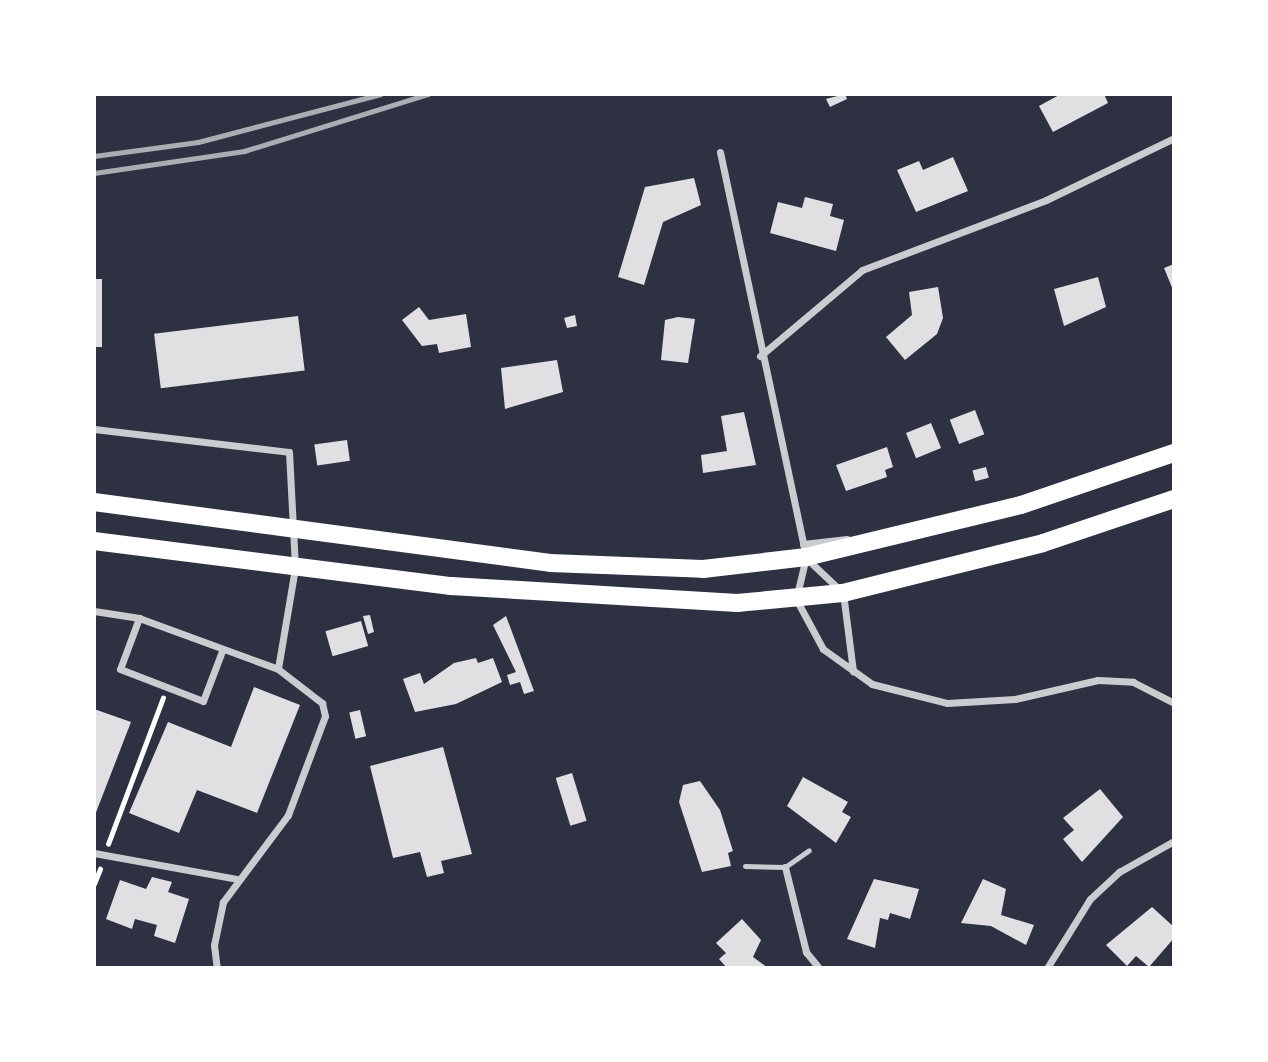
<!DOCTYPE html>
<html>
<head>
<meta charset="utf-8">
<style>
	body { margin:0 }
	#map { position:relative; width:1268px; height:1062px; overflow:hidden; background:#2d3142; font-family:"Space Grotesk",sans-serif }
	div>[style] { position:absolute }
	.building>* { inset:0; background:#e0e0e3; transform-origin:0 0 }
	.path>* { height:4.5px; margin:-2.25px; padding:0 2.25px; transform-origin:2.25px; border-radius:2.25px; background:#fff }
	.service>* { height:5px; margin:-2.5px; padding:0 2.5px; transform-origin:2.5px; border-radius:2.5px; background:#caccd0 }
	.minor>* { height:7px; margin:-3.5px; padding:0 3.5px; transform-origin:3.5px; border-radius:3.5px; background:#caccd0 }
	.primary>* { height:18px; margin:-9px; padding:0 9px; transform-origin:9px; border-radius:9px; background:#fff }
	.rail>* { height:5px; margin:-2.5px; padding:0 2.5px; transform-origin:2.5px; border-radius:2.5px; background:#abadb3 }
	span { translate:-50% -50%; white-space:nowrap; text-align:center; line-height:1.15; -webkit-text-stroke:5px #fff; paint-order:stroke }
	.frame { position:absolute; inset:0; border:96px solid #fff; pointer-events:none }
</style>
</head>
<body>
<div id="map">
	<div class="building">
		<div style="clip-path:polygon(845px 94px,847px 99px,830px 107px,826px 99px)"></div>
		<div style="clip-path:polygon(1061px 94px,1104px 94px,1108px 103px,1053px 132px,1039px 106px)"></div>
		<div style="clip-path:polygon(953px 157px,968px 191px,916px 212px,897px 170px,919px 161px,923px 170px)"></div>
		<div style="clip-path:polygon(694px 178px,701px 205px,663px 222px,644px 285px,618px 277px,645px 187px)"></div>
		<div style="clip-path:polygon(805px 197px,833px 204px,830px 216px,844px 220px,836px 251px,770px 233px,778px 202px,802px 208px)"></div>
		<div style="clip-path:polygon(1174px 264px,1174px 290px,1173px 290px,1164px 268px)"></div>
		<div style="clip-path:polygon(1098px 277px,1106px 307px,1064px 326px,1054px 289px)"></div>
		<div style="left:94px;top:279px;width:8px;height:68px"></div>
		<div style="clip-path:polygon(938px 287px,943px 318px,937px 334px,905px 360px,886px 337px,912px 315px,909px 292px)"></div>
		<div style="clip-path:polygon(419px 307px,429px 320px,466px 314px,471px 347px,439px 353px,437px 344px,422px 346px,402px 320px)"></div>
		<div style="clip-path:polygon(575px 315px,577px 326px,567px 328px,564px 318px)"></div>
		<div style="left:298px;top:316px;width:55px;height:145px;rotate:83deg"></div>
		<div style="clip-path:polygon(678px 317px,695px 319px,688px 363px,661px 360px,665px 320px)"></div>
		<div style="clip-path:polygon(557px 360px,563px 392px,505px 409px,501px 368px)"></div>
		<div style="left:975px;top:410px;width:26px;height:27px;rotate:69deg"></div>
		<div style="clip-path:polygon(744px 412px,756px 465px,703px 473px,701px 455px,727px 451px,721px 416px)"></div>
		<div style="left:931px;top:423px;width:27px;height:27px;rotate:68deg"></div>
		<div style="left:347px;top:440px;width:21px;height:33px;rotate:82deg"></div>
		<div style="clip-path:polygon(887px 447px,893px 467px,885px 470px,887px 477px,846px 491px,836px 465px)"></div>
		<div style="left:986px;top:467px;width:11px;height:14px;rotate:75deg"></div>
		<div style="clip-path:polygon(370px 615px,374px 632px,368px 634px,363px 616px)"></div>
		<div style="clip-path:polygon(506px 616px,534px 691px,524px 694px,520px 682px,510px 685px,507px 675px,516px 672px,493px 625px)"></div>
		<div style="left:361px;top:621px;width:26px;height:37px;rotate:74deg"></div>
		<div style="clip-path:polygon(476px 658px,478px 663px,493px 658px,502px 682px,456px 704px,415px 712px,403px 679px,420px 673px,424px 684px,454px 663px)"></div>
		<div style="clip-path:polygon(254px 687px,300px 705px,257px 813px,197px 790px,179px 833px,129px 813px,168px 722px,231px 747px)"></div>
		<div style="clip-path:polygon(94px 709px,131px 722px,95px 815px,94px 815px)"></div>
		<div style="left:360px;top:710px;width:27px;height:11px;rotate:77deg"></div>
		<div style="clip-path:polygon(443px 747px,472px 854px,441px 861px,444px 873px,427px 877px,420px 852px,393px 858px,370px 766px)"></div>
		<div style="left:572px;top:773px;width:50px;height:17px;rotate:73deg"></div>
		<div style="clip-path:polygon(803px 777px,848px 802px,842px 812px,851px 817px,836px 843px,787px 806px)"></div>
		<div style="clip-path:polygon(700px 781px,720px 810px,733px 851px,728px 853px,731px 866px,702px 872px,679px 802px,683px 785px)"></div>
		<div style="clip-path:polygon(1100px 789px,1123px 817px,1082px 862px,1063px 839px,1074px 830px,1063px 818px)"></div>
		<div style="clip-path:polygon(152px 877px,172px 882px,168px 892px,189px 899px,175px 943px,154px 936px,157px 925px,135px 919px,132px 929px,106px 919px,120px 880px,146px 889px)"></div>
		<div style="clip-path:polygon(874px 879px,919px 889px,910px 919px,890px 913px,888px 920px,880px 918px,875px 948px,847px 939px)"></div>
		<div style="clip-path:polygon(983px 879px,1006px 889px,1001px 915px,1034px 925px,1026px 945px,991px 926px,961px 923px)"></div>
		<div style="clip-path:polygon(1152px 907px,1174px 927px,1174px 938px,1149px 967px,1136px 956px,1127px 966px,1106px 945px)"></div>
		<div style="clip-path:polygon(742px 919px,761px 940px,753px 957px,768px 968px,727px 968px,719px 959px,726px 953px,716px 943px)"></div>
	</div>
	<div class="path">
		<div style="left:108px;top:844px;width:156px;rotate:-69.4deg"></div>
		<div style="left:94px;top:884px;width:16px;rotate:-68deg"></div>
	</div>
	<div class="service">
		<div style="left:745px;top:866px;width:40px;rotate:1.4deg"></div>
		<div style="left:785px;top:867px;width:29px;rotate:-35deg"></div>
	</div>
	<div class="minor">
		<div style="left:720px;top:152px;width:414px;rotate:78deg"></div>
		<div style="left:806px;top:557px;width:43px;rotate:103.4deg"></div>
		<div style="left:796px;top:599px;width:57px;rotate:61.6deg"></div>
		<div style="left:823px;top:649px;width:60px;rotate:35.5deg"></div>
		<div style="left:872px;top:684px;width:77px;rotate:14.2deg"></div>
		<div style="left:947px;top:703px;width:68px;rotate:-3.4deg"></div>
		<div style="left:1015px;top:699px;width:85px;rotate:-12.9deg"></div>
		<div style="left:1098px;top:680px;width:35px;rotate:3deg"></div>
		<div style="left:1133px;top:682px;width:46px;rotate:27.1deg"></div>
		<div style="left:760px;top:356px;width:133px;rotate:-40.1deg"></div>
		<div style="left:862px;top:270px;width:197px;rotate:-20.8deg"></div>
		<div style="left:1046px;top:200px;width:142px;rotate:-25.8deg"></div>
		<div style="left:94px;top:429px;width:196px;rotate:6.7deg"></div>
		<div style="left:289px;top:452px;width:116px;rotate:87deg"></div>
		<div style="left:295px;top:568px;width:102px;rotate:99.6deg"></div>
		<div style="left:803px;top:544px;width:44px;rotate:-6.5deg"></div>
		<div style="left:806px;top:558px;width:51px;rotate:43.4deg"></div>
		<div style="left:843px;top:593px;width:79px;rotate:82.7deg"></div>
		<div style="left:94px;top:611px;width:46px;rotate:8.8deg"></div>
		<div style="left:139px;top:618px;width:148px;rotate:20.1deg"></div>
		<div style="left:278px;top:669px;width:56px;rotate:37.7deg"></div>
		<div style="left:322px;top:703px;width:13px;rotate:77deg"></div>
		<div style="left:325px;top:716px;width:106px;rotate:110.5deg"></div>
		<div style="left:288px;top:815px;width:109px;rotate:126.8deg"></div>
		<div style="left:223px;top:902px;width:44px;rotate:101.8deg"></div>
		<div style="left:214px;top:945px;width:23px;rotate:83deg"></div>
		<div style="left:139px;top:618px;width:54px;rotate:110.4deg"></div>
		<div style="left:120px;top:669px;width:89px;rotate:21.1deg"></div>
		<div style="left:203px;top:701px;width:53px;rotate:-69.2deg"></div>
		<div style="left:94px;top:853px;width:145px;rotate:10.3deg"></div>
		<div style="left:785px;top:867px;width:88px;rotate:76.1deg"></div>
		<div style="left:806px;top:952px;width:21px;rotate:51deg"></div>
		<div style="left:1047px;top:968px;width:81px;rotate:-58.1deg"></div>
		<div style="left:1090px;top:899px;width:40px;rotate:-43deg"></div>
		<div style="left:1119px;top:872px;width:63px;rotate:-29.4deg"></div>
	</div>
	<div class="primary">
		<div style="left:94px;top:502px;width:460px;rotate:7.6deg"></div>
		<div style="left:550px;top:563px;width:153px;rotate:2.2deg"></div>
		<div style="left:703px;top:569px;width:104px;rotate:-6.6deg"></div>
		<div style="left:806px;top:557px;width:221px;rotate:-13.6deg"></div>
		<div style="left:1021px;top:505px;width:162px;rotate:-18.8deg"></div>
		<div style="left:94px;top:541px;width:360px;rotate:7.2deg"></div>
		<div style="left:451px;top:586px;width:287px;rotate:3.4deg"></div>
		<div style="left:737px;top:603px;width:106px;rotate:-5.4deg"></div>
		<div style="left:843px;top:593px;width:206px;rotate:-14deg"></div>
		<div style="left:1043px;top:543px;width:138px;rotate:-18.6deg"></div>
	</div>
	<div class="rail">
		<div style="left:94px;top:156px;width:105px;rotate:-7.7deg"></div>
		<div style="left:198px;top:142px;width:189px;rotate:-14.7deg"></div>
		<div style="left:94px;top:173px;width:152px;rotate:-8.3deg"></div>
		<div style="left:244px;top:151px;width:193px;rotate:-17.2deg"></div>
	</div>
	<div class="frame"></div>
</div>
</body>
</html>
